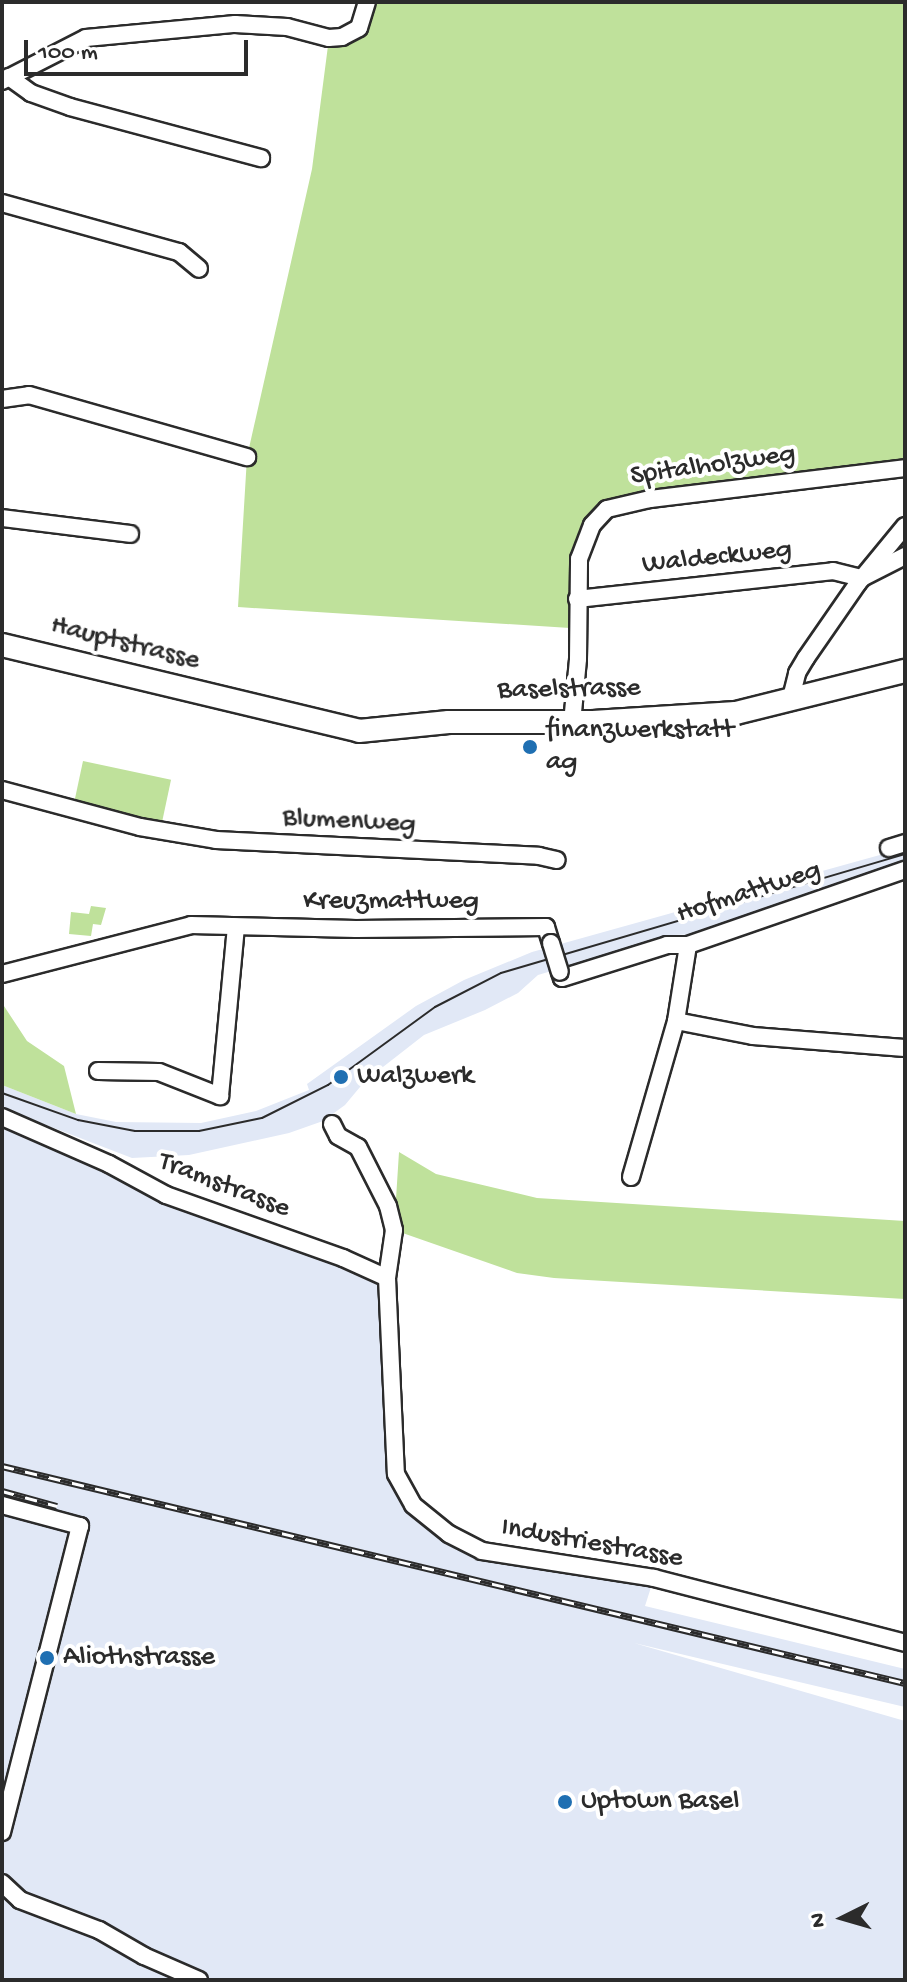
<!DOCTYPE html>
<html>
<head>
<meta charset="utf-8">
<style>
	body { margin:0 }
	#map { position:relative; width:907px; height:1982px; overflow:hidden; background:#fff; font-family:"Gochi Hand",sans-serif }
	div>[style] { position:absolute }
	.built>* { inset:0; background:#e1e8f6 }
	.green>* { inset:0; background:#bfe19b; transform-origin:0 0 }
	.roads { filter:drop-shadow(2px 0 #2b2b2b) drop-shadow(-2px 0 #2b2b2b) drop-shadow(0 2px #2b2b2b) drop-shadow(0 -2px #2b2b2b) }
	.street>* { height:16px; margin:-8px; padding:0 8px; transform-origin:8px; border-radius:8px; background:#fff }
	.secondary>* { height:22px; margin:-11px; padding:0 11px; transform-origin:11px; border-radius:11px; background:#fff }
	.tram>* { height:2px; margin:-1px; padding:0 1px; transform-origin:1px; border-radius:1px; background:#2b2b2b }
	.rail>* { height:7px; margin-top:-3.5px; transform-origin:0; background:repeating-linear-gradient(90deg,#fff 0 12px,#2b2b2b 0 24px); box-sizing:border-box; border-block:2px solid #2b2b2b }
	.bridges { filter:drop-shadow(2px 0 #2b2b2b) drop-shadow(-2px 0 #2b2b2b) drop-shadow(0 2px #2b2b2b) drop-shadow(0 -2px #2b2b2b) }
	.street-bridge>* { height:16px; margin:-8px; padding:0 8px; transform-origin:8px; border-radius:8px; background:#fff }
	.dots>* { width:22px; height:22px; translate:-50% -50%; box-sizing:border-box; border:4px solid #fff; border-radius:50% }
	span { translate:-50% -50%; white-space:nowrap; text-align:center; line-height:1.15; -webkit-text-stroke:8px #fff; paint-order:stroke }
	.street-label { font-size:28px; color:#2b2b2b }
	.poi-label { font-size:28px; color:#2b2b2b }
	.left { translate:0 -50%; text-align:left }
	.frame { position:absolute; inset:0; border:4px solid #2b2b2b; pointer-events:none }
	.north { position:absolute; left:803px; top:1878px; width:80px; height:80px; -webkit-text-stroke:6px #fff; paint-order:stroke; rotate:265deg; font-size:22px; font-weight:700; line-height:32px; text-align:center; color:#2b2b2b }
	.north::after { content:''; display:block; margin:auto; width:28px; height:36px; background:#2b2b2b; clip-path:polygon(50% 0,100% 100%,50% 72%,0 100%) }
	.scale { position:absolute; left:24px; top:40px; width:224px; height:36px; box-sizing:border-box; border:4px solid #2b2b2b; border-top:0; padding-left:10px; font-size:24px; line-height:28px; white-space:nowrap; color:#2b2b2b; -webkit-text-stroke:6px #fff; paint-order:stroke }
</style>
</head>
<body>
<div id="map">
	<div class="built">
		<div style="clip-path:polygon(905px 848px,905px 864px,700px 934px,672px 935px,538px 975px,518px 993px,485px 1010px,424px 1035px,365px 1081px,345px 1105px,323px 1121px,289px 1133px,189px 1155px,132px 1158px,2px 1108px,2px 1085px,76px 1114px,116px 1122px,201px 1123px,256px 1111px,309px 1090px,307px 1084px,416px 1006px,464px 980px,532px 952px)"></div>
		<div style="clip-path:polygon(2px 1117px,387px 1278px,401px 1487px,470px 1546px,654px 1578px,645px 1606px,905px 1669px,905px 1707px,634px 1643px,905px 1721px,905px 1980px,2px 1980px)"></div>
	</div>
	<div class="green">
		<div style="clip-path:polygon(367px 2px,905px 2px,905px 461px,615px 502px,575px 558px,570px 628px,238px 607px,247px 457px,312px 169px,329px 38px,342px 37px)"></div>
		<div style="left:83px;top:761px;width:90px;height:45px;rotate:12deg"></div>
		<div style="clip-path:polygon(91px 906px,106px 908px,101px 925px,93px 924px,91px 936px,69px 934px,71px 912px,89px 914px)"></div>
		<div style="clip-path:polygon(2px 1003px,27px 1041px,64px 1066px,76px 1114px,2px 1085px)"></div>
		<div style="clip-path:polygon(399px 1152px,436px 1174px,537px 1198px,905px 1221px,905px 1299px,554px 1278px,517px 1273px,394px 1230px)"></div>
	</div>
	<div class="roads">
		<div class="street">
			<div style="left:9px;top:77px;width:27px;rotate:36deg"></div>
			<div style="left:31px;top:93px;width:41px;rotate:19.7deg"></div>
			<div style="left:70px;top:107px;width:198px;rotate:15deg"></div>
			<div style="left:2px;top:81px;width:94px;rotate:-27.1deg"></div>
			<div style="left:86px;top:38px;width:150px;rotate:-5.4deg"></div>
			<div style="left:235px;top:24px;width:52px;rotate:3.3deg"></div>
			<div style="left:287px;top:27px;width:43px;rotate:14.7deg"></div>
			<div style="left:329px;top:38px;width:13px;rotate:-4deg"></div>
			<div style="left:342px;top:37px;width:19px;rotate:-28deg"></div>
			<div style="left:359px;top:28px;width:27px;rotate:-73deg"></div>
			<div style="left:2px;top:203px;width:184px;rotate:15.5deg"></div>
			<div style="left:179px;top:252px;width:26px;rotate:40deg"></div>
			<div style="left:2px;top:399px;width:27px;rotate:-8deg"></div>
			<div style="left:29px;top:395px;width:227px;rotate:15.9deg"></div>
			<div style="left:2px;top:518px;width:129px;rotate:7.1deg"></div>
			<div style="left:577px;top:599px;width:258px;rotate:-6.2deg"></div>
			<div style="left:833px;top:571px;width:30px;rotate:14deg"></div>
			<div style="left:862px;top:578px;width:48px;rotate:-27.1deg"></div>
			<div style="left:790px;top:702px;width:30px;rotate:-76deg"></div>
			<div style="left:797px;top:673px;width:17px;rotate:-59deg"></div>
			<div style="left:806px;top:658px;width:91px;rotate:-55.3deg"></div>
			<div style="left:858px;top:583px;width:74px;rotate:-50.5deg"></div>
			<div style="left:572px;top:723px;width:64px;rotate:-84.6deg"></div>
			<div style="left:578px;top:659px;width:100px;rotate:-89.4deg"></div>
			<div style="left:579px;top:559px;width:36px;rotate:-69deg"></div>
			<div style="left:592px;top:525px;width:22px;rotate:-47deg"></div>
			<div style="left:607px;top:509px;width:44px;rotate:-13.1deg"></div>
			<div style="left:650px;top:499px;width:257px;rotate:-6.9deg"></div>
			<div style="left:2px;top:790px;width:143px;rotate:15deg"></div>
			<div style="left:140px;top:827px;width:77px;rotate:9.7deg"></div>
			<div style="left:216px;top:840px;width:323px;rotate:2.8deg"></div>
			<div style="left:539px;top:856px;width:18px;rotate:13deg"></div>
			<div style="left:889px;top:848px;width:17px;rotate:-17deg"></div>
			<div style="left:560px;top:972px;width:6px;rotate:72deg"></div>
			<div style="left:562px;top:978px;width:110px;rotate:-17.4deg"></div>
			<div style="left:667px;top:945px;width:21px"></div>
			<div style="left:688px;top:945px;width:230px;rotate:-19.1deg"></div>
			<div style="left:2px;top:974px;width:195px;rotate:-14.5deg"></div>
			<div style="left:191px;top:925px;width:165px;rotate:1.4deg"></div>
			<div style="left:356px;top:929px;width:190px;rotate:-0.6deg"></div>
			<div style="left:546px;top:927px;width:17px;rotate:73deg"></div>
			<div style="left:676px;top:1021px;width:78px;rotate:11deg"></div>
			<div style="left:753px;top:1036px;width:152px;rotate:4.5deg"></div>
			<div style="left:98px;top:1071px;width:61px;rotate:0.9deg"></div>
			<div style="left:159px;top:1072px;width:66px;rotate:21.5deg"></div>
			<div style="left:220px;top:1096px;width:170px;rotate:-84.6deg"></div>
			<div style="left:2px;top:1117px;width:117px;rotate:23.7deg"></div>
			<div style="left:109px;top:1164px;width:65px;rotate:28.5deg"></div>
			<div style="left:166px;top:1195px;width:188px;rotate:19.6deg"></div>
			<div style="left:343px;top:1258px;width:48px;rotate:24.4deg"></div>
			<div style="left:332px;top:1124px;width:13px;rotate:63deg"></div>
			<div style="left:338px;top:1136px;width:23px;rotate:29deg"></div>
			<div style="left:358px;top:1147px;width:66px;rotate:63deg"></div>
			<div style="left:388px;top:1206px;width:25px;rotate:76deg"></div>
			<div style="left:394px;top:1230px;width:49px;rotate:98.3deg"></div>
			<div style="left:387px;top:1278px;width:196px;rotate:87.4deg"></div>
			<div style="left:396px;top:1474px;width:35px;rotate:61deg"></div>
			<div style="left:413px;top:1505px;width:46px;rotate:38.9deg"></div>
			<div style="left:449px;top:1534px;width:37px;rotate:27deg"></div>
			<div style="left:482px;top:1551px;width:174px;rotate:8.9deg"></div>
			<div style="left:654px;top:1578px;width:259px;rotate:14.5deg"></div>
			<div style="left:631px;top:1177px;width:162px;rotate:-73.9deg"></div>
			<div style="left:676px;top:1021px;width:77px;rotate:-81deg"></div>
			<div style="left:2px;top:1505px;width:81px;rotate:15.1deg"></div>
			<div style="left:80px;top:1526px;width:316px;rotate:104.3deg"></div>
			<div style="left:2px;top:1883px;width:25px;rotate:43deg"></div>
			<div style="left:20px;top:1900px;width:85px;rotate:20.8deg"></div>
			<div style="left:99px;top:1930px;width:52px;rotate:30deg"></div>
			<div style="left:144px;top:1956px;width:60px;rotate:23.6deg"></div>
		</div>
		<div class="secondary">
			<div style="left:2px;top:645px;width:367px;rotate:13.5deg"></div>
			<div style="left:359px;top:731px;width:90px;rotate:-5.7deg"></div>
			<div style="left:449px;top:722px;width:144px"></div>
			<div style="left:593px;top:722px;width:143px;rotate:-3.6deg"></div>
			<div style="left:736px;top:713px;width:174px;rotate:-14deg"></div>
		</div>
	</div>
	<div class="tram">
		<div style="left:2px;top:1093px;width:81px;rotate:19.6deg"></div>
		<div style="left:78px;top:1120px;width:58px;rotate:10.9deg"></div>
		<div style="left:135px;top:1131px;width:64px"></div>
		<div style="left:199px;top:1131px;width:64px;rotate:-11.7deg"></div>
		<div style="left:262px;top:1118px;width:74px;rotate:-26.6deg"></div>
		<div style="left:328px;top:1085px;width:132px;rotate:-36.1deg"></div>
		<div style="left:435px;top:1007px;width:74px;rotate:-27.3deg"></div>
		<div style="left:501px;top:973px;width:421px;rotate:-16.4deg"></div>
	</div>
	<div class="rail">
		<div style="left:2px;top:1466px;width:929px;rotate:13.51deg"></div>
		<div style="left:2px;top:1491px;width:57px;rotate:15.3deg"></div>
	</div>
	<div class="bridges">
		<div class="street-bridge">
			<div style="left:551px;top:943px;width:30px;rotate:73deg"></div>
		</div>
	</div>
	<div class="dots">
		<div style="left:530px;top:747px;background:#1f6fb2"></div>
		<div style="left:341px;top:1077px;background:#1f6fb2"></div>
		<div style="left:47px;top:1658px;background:#1f6fb2"></div>
		<div style="left:565px;top:1802px;background:#1f6fb2"></div>
	</div>
	<div class="street-label">
		<span style="left:713px;top:466px;rotate:-8deg">Spitalholzweg</span>
		<span style="left:717px;top:558px;rotate:-6deg">Waldeckweg</span>
		<span style="left:125px;top:644px;rotate:14deg">Hauptstrasse</span>
		<span style="left:569px;top:690px;rotate:-1deg">Baselstrasse</span>
		<span style="left:349px;top:822px;rotate:3deg">Blumenweg</span>
		<span style="left:749px;top:893px;rotate:-18deg">Hofmattweg</span>
		<span style="left:391px;top:902px">Kreuzmattweg</span>
		<span style="left:224px;top:1186px;rotate:21deg">Tramstrasse</span>
		<span style="left:592px;top:1544px;rotate:10deg">Industriestrasse</span>
	</div>
	<div class="poi-label">
		<span class="left" style="left:546px;top:747px">finanzwerkstatt<br>ag</span>
		<span class="left" style="left:357px;top:1077px">Walzwerk</span>
		<span class="left" style="left:63px;top:1658px">Aliothstrasse</span>
		<span class="left" style="left:581px;top:1802px">Uptown Basel</span>
	</div>
	<div class="frame"></div>
	<div class="north">N</div>
	<div class="scale">100 m</div>
</div>
</body>
</html>
